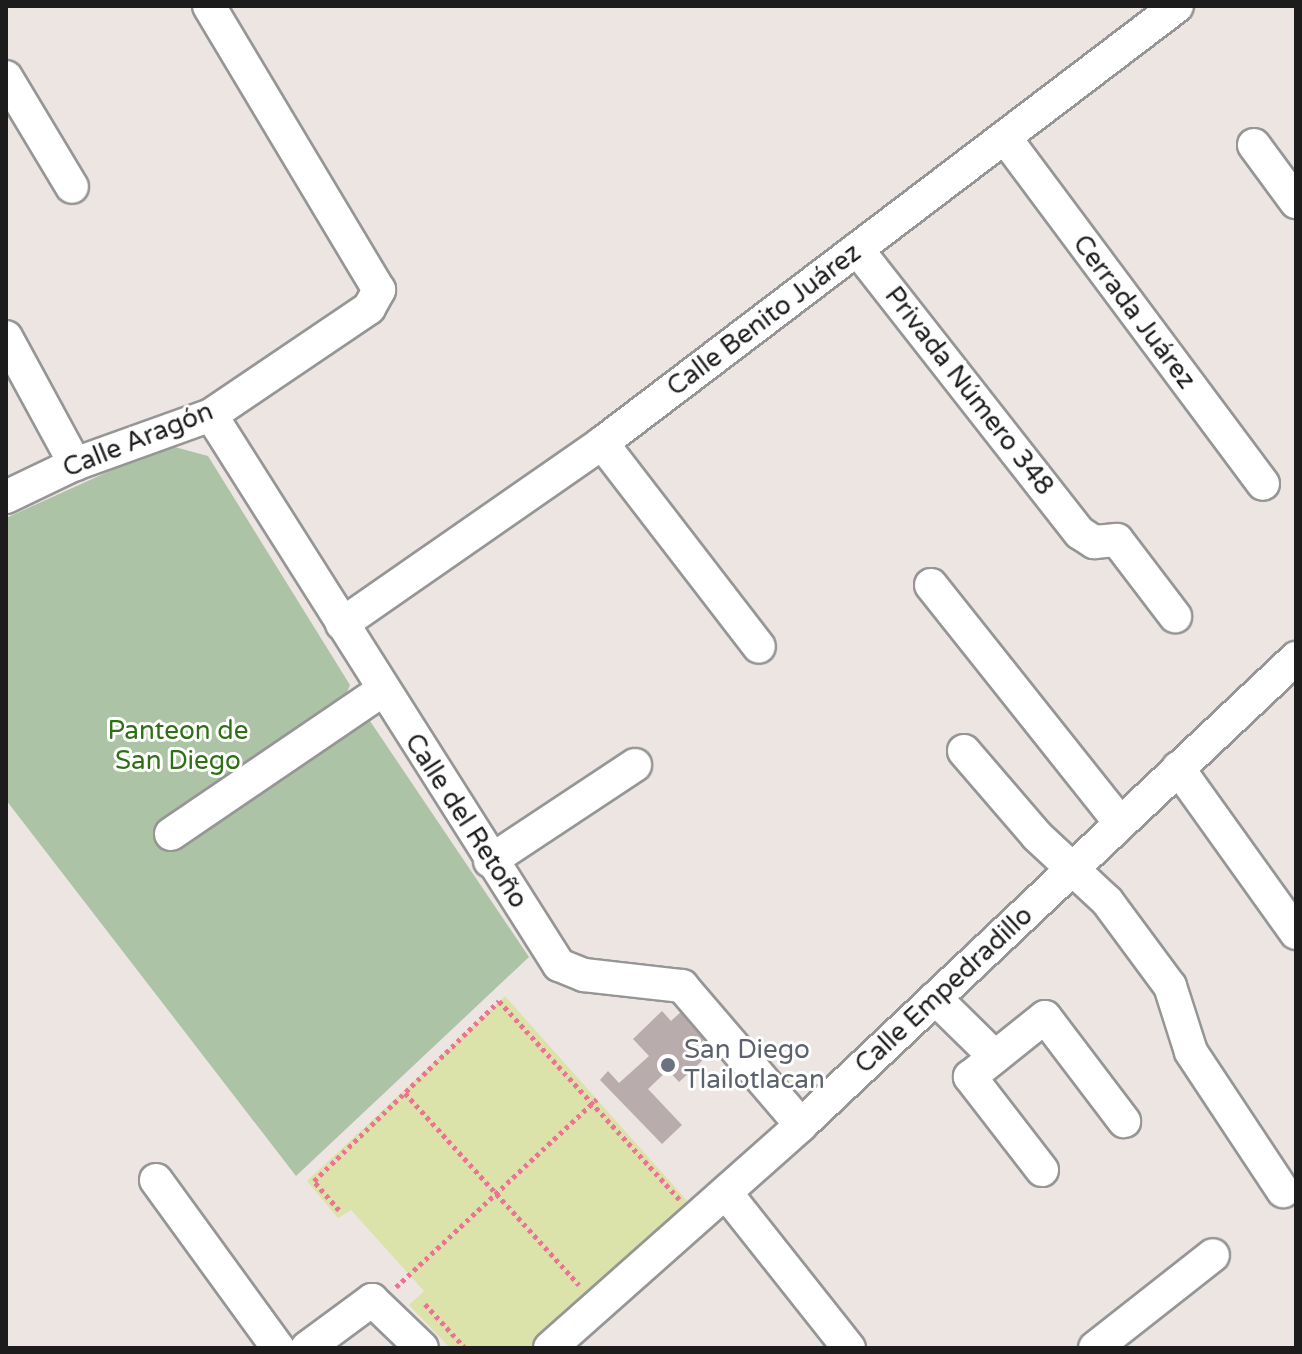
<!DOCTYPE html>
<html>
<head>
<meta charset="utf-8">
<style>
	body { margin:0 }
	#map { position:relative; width:1302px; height:1354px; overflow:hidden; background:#ece5e2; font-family:"Varela Round",sans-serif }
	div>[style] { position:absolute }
	.grass>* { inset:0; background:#dbe3ab }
	.cemetery>* { inset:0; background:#acc3a5 }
	.building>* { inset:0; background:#b9acac }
	.path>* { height:5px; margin-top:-2.5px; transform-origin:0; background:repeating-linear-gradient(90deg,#ed7293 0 4px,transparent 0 8px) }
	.roads { filter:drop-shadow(2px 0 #969696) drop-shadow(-2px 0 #969696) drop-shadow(0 2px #969696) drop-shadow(0 -2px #969696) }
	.minor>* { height:32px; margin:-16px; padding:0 16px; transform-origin:16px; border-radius:16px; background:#fff }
	.dots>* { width:22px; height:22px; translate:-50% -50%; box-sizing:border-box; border:4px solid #fff; border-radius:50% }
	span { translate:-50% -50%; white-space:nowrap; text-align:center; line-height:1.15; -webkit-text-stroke:6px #fff; paint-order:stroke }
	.street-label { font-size:26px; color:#1c1c1c }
	.park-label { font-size:26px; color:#2e6f14 }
	.worship-label { font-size:26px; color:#5b616d }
	.left { translate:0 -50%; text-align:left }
	.frame { position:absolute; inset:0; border:8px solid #1c1c1c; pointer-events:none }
</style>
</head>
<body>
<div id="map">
	<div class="grass">
		<div style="clip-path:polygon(505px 996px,689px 1203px,532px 1348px,450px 1348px,409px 1305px,424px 1291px,351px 1210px,338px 1218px,307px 1181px)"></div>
	</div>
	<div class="cemetery">
		<div style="clip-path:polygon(167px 445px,208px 456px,350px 685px,342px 704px,351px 721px,370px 721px,529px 957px,296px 1176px,6px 800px,6px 518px)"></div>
	</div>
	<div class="building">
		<div style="clip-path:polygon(683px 1010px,708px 1036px,694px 1049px,704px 1059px,679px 1082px,668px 1070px,648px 1089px,682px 1125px,662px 1144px,600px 1080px,608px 1071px,619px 1083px,649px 1056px,633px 1039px,662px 1011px,671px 1021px)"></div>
	</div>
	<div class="path">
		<div style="left:405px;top:1093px;width:259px;rotate:47.8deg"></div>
		<div style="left:339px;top:1210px;width:38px;rotate:-131deg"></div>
		<div style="left:314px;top:1181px;width:258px;rotate:-44.2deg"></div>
		<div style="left:499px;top:1001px;width:268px;rotate:47.7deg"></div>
		<div style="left:396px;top:1287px;width:275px;rotate:-43.1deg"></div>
		<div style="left:425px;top:1304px;width:59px;rotate:47.7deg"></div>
	</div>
	<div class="roads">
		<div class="minor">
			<div style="left:6px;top:77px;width:128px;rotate:59deg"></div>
			<div style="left:1006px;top:139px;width:430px;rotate:53.3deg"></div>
			<div style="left:1254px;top:145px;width:71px;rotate:53.6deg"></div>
			<div style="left:857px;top:249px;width:361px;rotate:51.9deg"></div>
			<div style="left:1080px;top:533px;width:17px;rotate:33deg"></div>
			<div style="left:1094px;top:542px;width:23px;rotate:-5deg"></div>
			<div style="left:1117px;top:540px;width:96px;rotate:52.7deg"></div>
			<div style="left:6px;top:337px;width:145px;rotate:61.5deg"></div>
			<div style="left:211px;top:415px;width:651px;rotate:57.68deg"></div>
			<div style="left:559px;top:965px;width:27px;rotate:22deg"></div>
			<div style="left:584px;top:975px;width:99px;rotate:6.4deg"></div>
			<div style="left:682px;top:986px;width:183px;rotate:49.4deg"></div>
			<div style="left:602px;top:443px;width:257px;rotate:52.4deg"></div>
			<div style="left:6px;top:497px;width:76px;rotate:-25.6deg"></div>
			<div style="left:75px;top:464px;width:145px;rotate:-19.8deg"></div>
			<div style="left:211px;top:415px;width:191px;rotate:-34.1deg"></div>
			<div style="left:369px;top:308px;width:21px;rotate:-61deg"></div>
			<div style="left:379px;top:290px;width:331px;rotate:-120.9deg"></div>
			<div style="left:931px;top:585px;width:304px;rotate:51.5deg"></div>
			<div style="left:342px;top:624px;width:317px;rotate:-34.8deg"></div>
			<div style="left:602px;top:443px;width:722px;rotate:-37.23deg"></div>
			<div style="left:964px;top:751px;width:112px;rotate:49.3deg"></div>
			<div style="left:1037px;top:836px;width:96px;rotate:42.9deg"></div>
			<div style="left:1107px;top:901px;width:106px;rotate:53.5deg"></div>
			<div style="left:1170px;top:986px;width:69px;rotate:72.3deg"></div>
			<div style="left:1191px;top:1052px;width:167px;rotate:56.5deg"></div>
			<div style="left:1178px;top:768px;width:203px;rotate:54.4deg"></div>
			<div style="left:171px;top:834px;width:256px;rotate:-34.2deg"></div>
			<div style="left:490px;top:861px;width:174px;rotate:-33.5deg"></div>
			<div style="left:935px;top:998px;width:84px;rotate:44.5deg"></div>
			<div style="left:1042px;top:1170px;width:118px;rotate:-127.7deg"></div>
			<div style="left:970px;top:1077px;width:96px;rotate:-38.7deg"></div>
			<div style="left:1045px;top:1017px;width:131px;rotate:52.8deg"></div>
			<div style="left:156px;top:1180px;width:208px;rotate:54deg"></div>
			<div style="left:726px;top:1193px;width:198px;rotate:51.6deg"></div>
			<div style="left:307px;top:1348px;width:81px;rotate:-36.4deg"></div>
			<div style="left:372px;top:1300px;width:69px;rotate:43.8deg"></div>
			<div style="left:550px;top:1348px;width:336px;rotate:-41.6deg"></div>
			<div style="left:801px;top:1125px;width:681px;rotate:-43.33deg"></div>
			<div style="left:1095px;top:1348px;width:150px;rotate:-38.2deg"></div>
		</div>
	</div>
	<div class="dots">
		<div style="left:668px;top:1065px;background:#6b7280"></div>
	</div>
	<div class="street-label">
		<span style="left:1134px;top:312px;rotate:53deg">Cerrada Juárez</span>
		<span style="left:764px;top:320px;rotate:-37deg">Calle Benito Juárez</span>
		<span style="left:969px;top:391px;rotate:52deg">Privada Número 348</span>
		<span style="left:138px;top:440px;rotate:-22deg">Calle Aragón</span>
		<span style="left:466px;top:821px;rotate:57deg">Calle del Retoño</span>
		<span style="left:944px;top:990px;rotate:-43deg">Calle Empedradillo</span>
	</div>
	<div class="park-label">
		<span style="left:178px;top:746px">Panteon de<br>San Diego</span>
	</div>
	<div class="worship-label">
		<span class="left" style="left:684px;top:1065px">San Diego<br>Tlailotlacan</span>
	</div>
	<div class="frame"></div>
</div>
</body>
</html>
